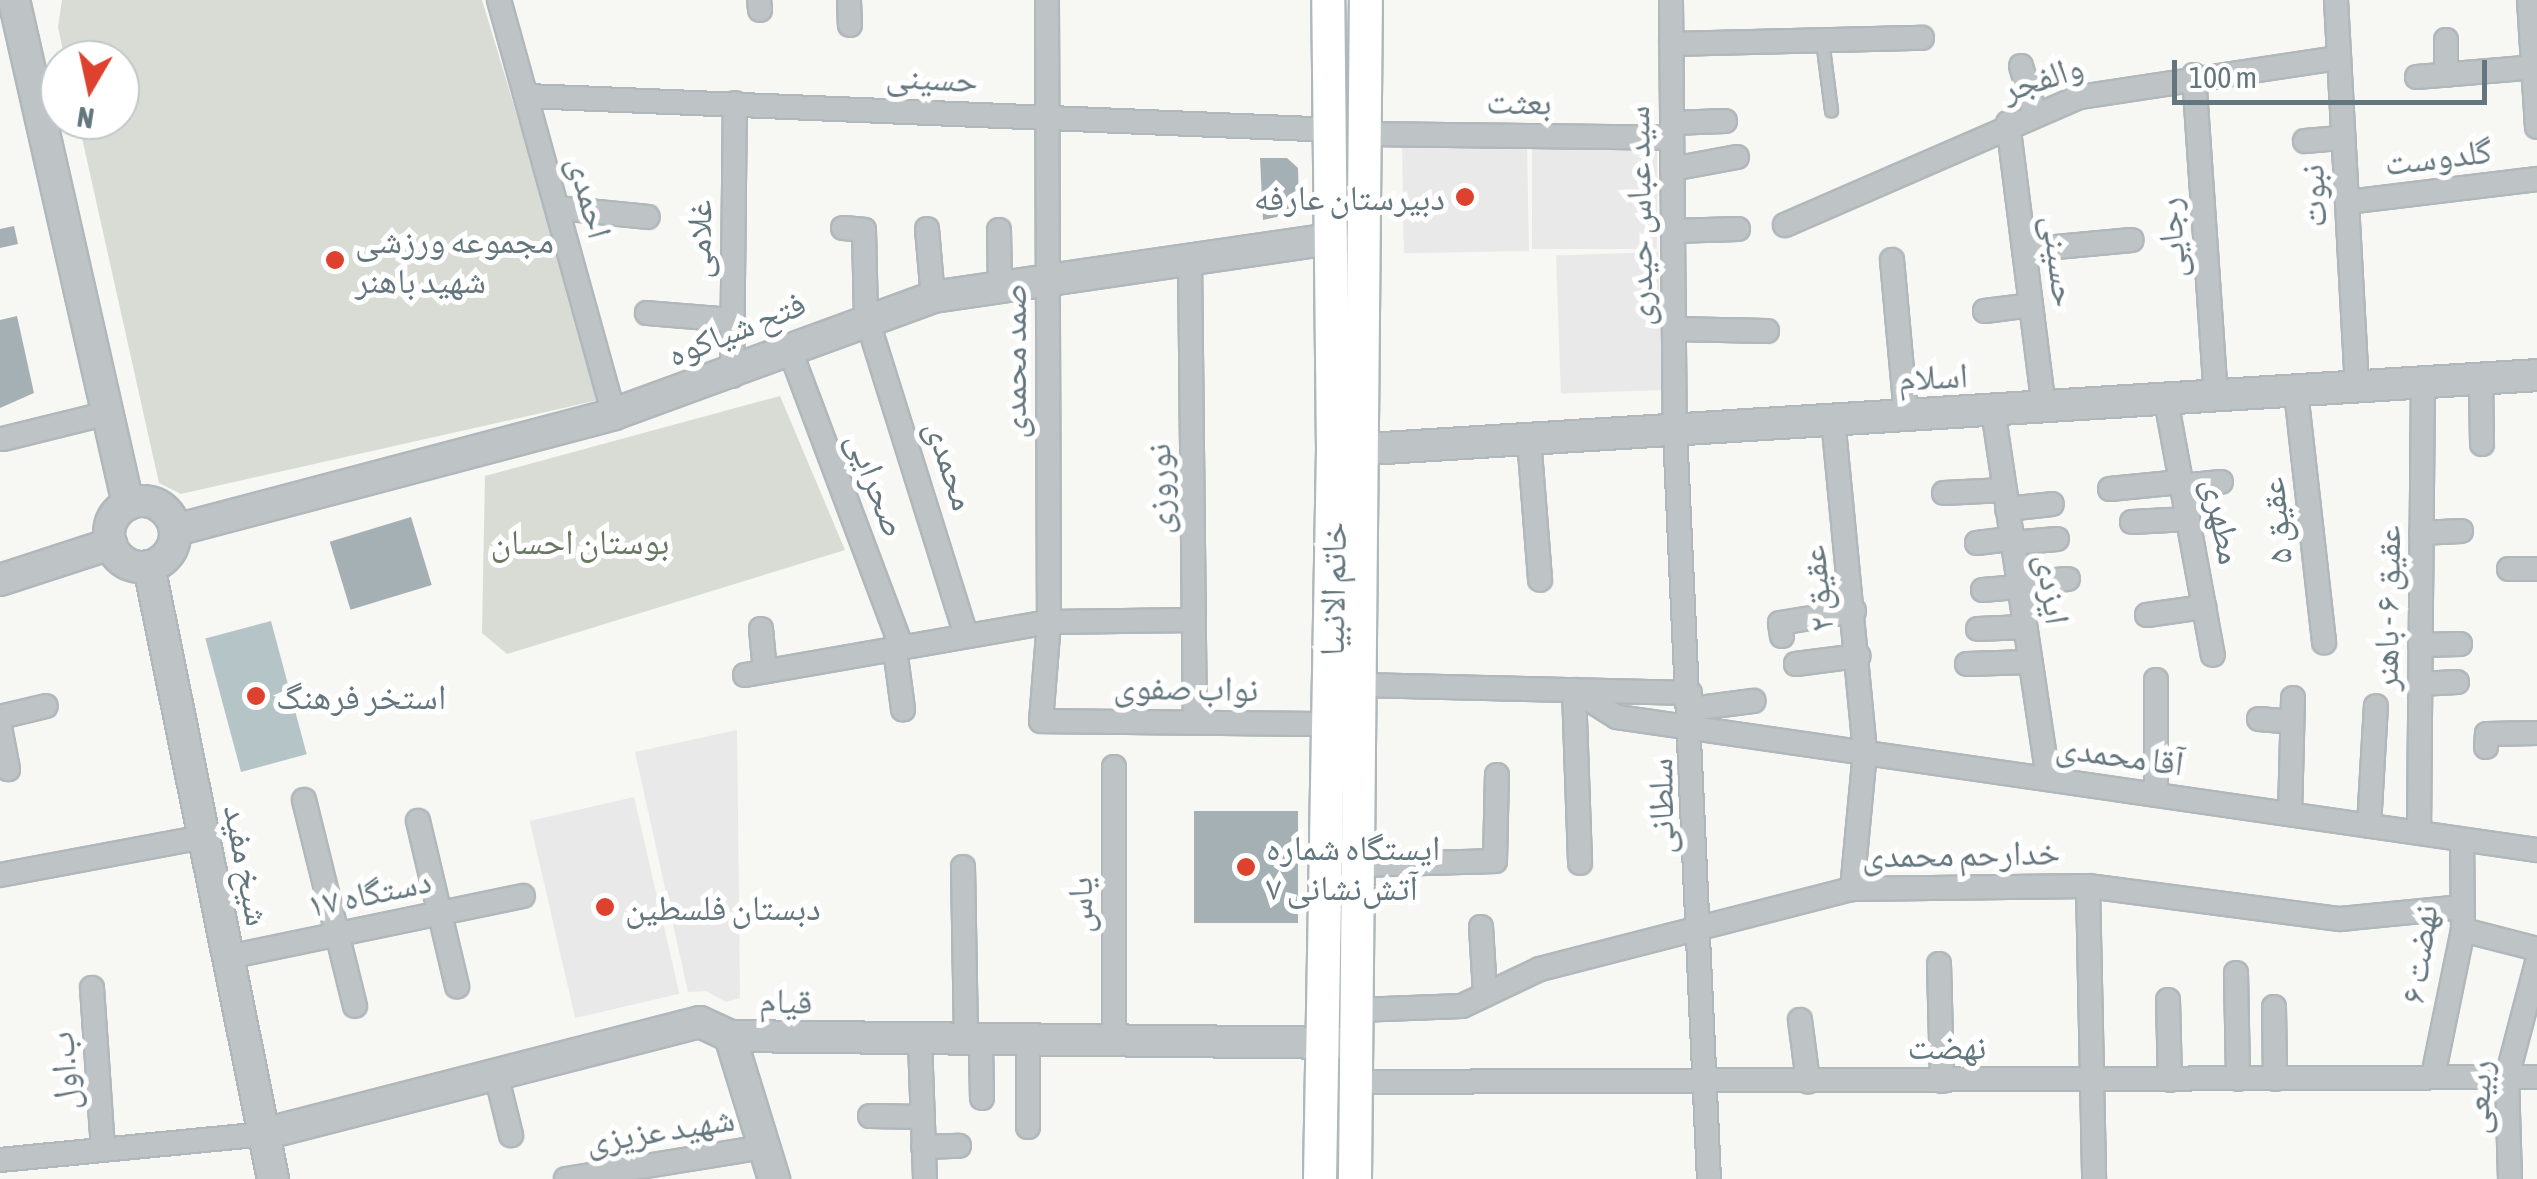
<!DOCTYPE html>
<html>
<head>
<meta charset="utf-8">
<style>
	body { margin:0 }
	#map { position:relative; width:2537px; height:1179px; overflow:hidden; background:#f7f7f4; font-family:"Asap Condensed","Noto Naskh Arabic",sans-serif }
	div>[style] { position:absolute }
	.built>* { inset:0; background:#e8e9e8; transform-origin:0 0 }
	.green>* { inset:0; background:#d8dcd4 }
	.water>* { inset:0; background:#b5c4c6; transform-origin:0 0 }
	.building>* { inset:0; background:#a5b0b4; transform-origin:0 0 }
	.roads { filter:drop-shadow(2px 0 #b1b8bb) drop-shadow(-2px 0 #b1b8bb) drop-shadow(0 2px #b1b8bb) drop-shadow(0 -2px #b1b8bb) }
	.service>* { height:11px; margin:-5.5px; padding:0 5.5px; transform-origin:5.5px; border-radius:5.5px; background:#bec4c6 }
	.minor>* { height:22px; margin:-11px; padding:0 11px; transform-origin:11px; border-radius:11px; background:#bec4c6 }
	.tertiary>* { height:30px; margin:-15px; padding:0 15px; transform-origin:15px; border-radius:15px; background:#bec4c6 }
	.tertiary>.ring { margin:-15px; padding:0; box-sizing:content-box; background:none; border:30px solid #bec4c6; border-radius:50% }
	.secondary>* { height:32px; margin:-16px; padding:0 16px; transform-origin:16px; border-radius:16px; background:#fff }
	.dots>* { width:28px; height:28px; translate:-50% -50%; box-sizing:border-box; border:5px solid #fff; border-radius:50% }
	span { translate:-50% -50%; white-space:nowrap; text-align:center; line-height:1.15; -webkit-text-stroke:10px #fff; paint-order:stroke }
	.street-label { font-size:35px; color:#63767e }
	.poi-label { font-size:35px; color:#63767e }
	.right { translate:-100% -50%; text-align:right }
	.left { translate:0 -50%; text-align:left }
	.park-label { font-size:35px; color:#687762 }
	.north { position:absolute; left:40px; top:40px; width:100px; height:100px; box-sizing:border-box; background:#fff; border:2px solid #c1c8cb; border-radius:50%; rotate:189deg; font-size:28px; font-weight:700; line-height:40px; text-align:center; color:#63767e }
	.north::after { content:''; display:block; margin:auto; width:35px; height:45px; background:#de412e; clip-path:polygon(50% 0,100% 100%,50% 72%,0 100%) }
	.scale { position:absolute; left:2172px; top:60px; width:315px; height:45px; box-sizing:border-box; border:5px solid #63767e; border-top:0; padding-left:12px; font-size:30px; line-height:35px; white-space:nowrap; color:#63767e; -webkit-text-stroke:8px #fff; paint-order:stroke }
</style>
</head>
<body>
<div id="map">
	<div class="built">
		<div style="left:1527px;top:141px;width:110px;height:125px;rotate:89deg"></div>
		<div style="left:1532px;top:141px;width:125px;height:108px"></div>
		<div style="left:1658px;top:252px;width:138px;height:102px;rotate:88deg"></div>
		<div style="clip-path:polygon(737px 730px,740px 998px,726px 1002px,706px 991px,688px 992px,635px 752px)"></div>
		<div style="left:634px;top:797px;width:202px;height:107px;rotate:77deg"></div>
	</div>
	<div class="green">
		<div style="clip-path:polygon(62px 0,482px 0,603px 399px,181px 494px,159px 483px,78px 120px,120px 120px,120px 60px,65px 60px,58px 27px)"></div>
		<div style="clip-path:polygon(780px 396px,845px 550px,507px 654px,482px 633px,485px 476px)"></div>
	</div>
	<div class="water">
		<div style="left:271px;top:621px;width:138px;height:68px;rotate:75deg"></div>
	</div>
	<div class="building">
		<div style="clip-path:polygon(1260px 158px,1287px 158px,1298px 168px,1299px 205px,1290px 214px,1263px 220px)"></div>
		<div style="clip-path:polygon(14px 226px,18px 244px,0 248px,0 229px)"></div>
		<div style="clip-path:polygon(17px 316px,34px 393px,0 408px,0 320px)"></div>
		<div style="left:411px;top:517px;width:71px;height:85px;rotate:73deg"></div>
		<div style="left:1194px;top:811px;width:104px;height:112px"></div>
	</div>
	<div class="roads">
		<div class="service">
			<div style="left:1822px;top:40px;width:71px;rotate:82.7deg"></div>
		</div>
		<div class="minor">
			<div style="left:499px;top:0;width:430px;rotate:74.5deg"></div>
			<div style="left:759px;top:0;width:10px;rotate:84deg"></div>
			<div style="left:849px;top:0;width:25px;rotate:88deg"></div>
			<div style="left:1047px;top:0;width:622px;rotate:89.82deg"></div>
			<div style="left:1049px;top:622px;width:99px;rotate:94.6deg"></div>
			<div style="left:1041px;top:721px;width:289px;rotate:0.6deg"></div>
			<div style="left:1671px;top:0;width:431px;rotate:89.5deg"></div>
			<div style="left:1675px;top:431px;width:749px;rotate:87.4deg"></div>
			<div style="left:2336px;top:0;width:389px;rotate:86.9deg"></div>
			<div style="left:2529px;top:0;width:127px;rotate:86.4deg"></div>
			<div style="left:2446px;top:40px;width:35px;rotate:90deg"></div>
			<div style="left:1671px;top:44px;width:251px;rotate:-1.4deg"></div>
			<div style="left:2021px;top:66px;width:49px;rotate:73.4deg"></div>
			<div style="left:2194px;top:75px;width:322px;rotate:86.1deg"></div>
			<div style="left:2417px;top:77px;width:120px;rotate:-4.8deg"></div>
			<div style="left:527px;top:96px;width:808px;rotate:2.41deg"></div>
			<div style="left:1672px;top:123px;width:53px;rotate:-2.2deg"></div>
			<div style="left:2008px;top:123px;width:286px;rotate:82.8deg"></div>
			<div style="left:1365px;top:134px;width:307px;rotate:0.7deg"></div>
			<div style="left:2305px;top:141px;width:38px;rotate:-5deg"></div>
			<div style="left:1672px;top:169px;width:66px;rotate:-10.5deg"></div>
			<div style="left:2347px;top:202px;width:191px;rotate:-6.9deg"></div>
			<div style="left:558px;top:208px;width:90px;rotate:5.7deg"></div>
			<div style="left:1785px;top:225px;width:322px;rotate:-23.5deg"></div>
			<div style="left:2080px;top:97px;width:262px;rotate:-8.6deg"></div>
			<div style="left:843px;top:228px;width:21px;rotate:5deg"></div>
			<div style="left:864px;top:230px;width:86px;rotate:88.7deg"></div>
			<div style="left:866px;top:316px;width:335px;rotate:72.6deg"></div>
			<div style="left:927px;top:229px;width:68px;rotate:85deg"></div>
			<div style="left:999px;top:230px;width:55px;rotate:89deg"></div>
			<div style="left:1673px;top:231px;width:65px;rotate:-1.8deg"></div>
			<div style="left:2024px;top:250px;width:108px;rotate:-5.3deg"></div>
			<div style="left:1190px;top:256px;width:466px;rotate:89.4deg"></div>
			<div style="left:1892px;top:260px;width:155px;rotate:84.8deg"></div>
			<div style="left:1985px;top:311px;width:46px;rotate:-7.4deg"></div>
			<div style="left:647px;top:313px;width:86px;rotate:4.7deg"></div>
			<div style="left:1674px;top:329px;width:93px;rotate:1.2deg"></div>
			<div style="left:788px;top:345px;width:324px;rotate:69.4deg"></div>
			<div style="left:732px;top:376px;width:273px;rotate:-89.4deg"></div>
			<div style="left:2481px;top:379px;width:65px;rotate:89.1deg"></div>
			<div style="left:2296px;top:392px;width:252px;rotate:83.6deg"></div>
			<div style="left:2166px;top:400px;width:259px;rotate:79.6deg"></div>
			<div style="left:1993px;top:410px;width:373px;rotate:81.5deg"></div>
			<div style="left:1833px;top:419px;width:335px;rotate:84.5deg"></div>
			<div style="left:1865px;top:752px;width:138px;rotate:95.4deg"></div>
			<div style="left:3px;top:439px;width:108px;rotate:-13.9deg"></div>
			<div style="left:1529px;top:439px;width:141px;rotate:85.5deg"></div>
			<div style="left:2182px;top:486px;width:39px;rotate:-6deg"></div>
			<div style="left:2110px;top:489px;width:71px;rotate:-5.6deg"></div>
			<div style="left:1944px;top:493px;width:60px;rotate:-2.9deg"></div>
			<div style="left:2007px;top:509px;width:45px;rotate:-6.3deg"></div>
			<div style="left:2132px;top:522px;width:56px;rotate:-3.1deg"></div>
			<div style="left:2421px;top:533px;width:40px;rotate:-2.9deg"></div>
			<div style="left:1977px;top:543px;width:35px;rotate:-7deg"></div>
			<div style="left:2012px;top:543px;width:45px;rotate:-5.1deg"></div>
			<div style="left:2509px;top:569px;width:28px"></div>
			<div style="left:2018px;top:583px;width:50px;rotate:-4.6deg"></div>
			<div style="left:1983px;top:590px;width:36px;rotate:-5deg"></div>
			<div style="left:2147px;top:615px;width:58px;rotate:-8deg"></div>
			<div style="left:761px;top:629px;width:42px;rotate:84.6deg"></div>
			<div style="left:1978px;top:629px;width:46px;rotate:-2.5deg"></div>
			<div style="left:1782px;top:636px;width:13px;rotate:-99deg"></div>
			<div style="left:1780px;top:623px;width:75px;rotate:-9.2deg"></div>
			<div style="left:2420px;top:645px;width:40px;rotate:-1.4deg"></div>
			<div style="left:895px;top:649px;width:61px;rotate:82.4deg"></div>
			<div style="left:1796px;top:664px;width:63px;rotate:-7.4deg"></div>
			<div style="left:1967px;top:664px;width:63px;rotate:-1.8deg"></div>
			<div style="left:745px;top:675px;width:309px;rotate:-9.9deg"></div>
			<div style="left:1049px;top:622px;width:145px;rotate:-0.8deg"></div>
			<div style="left:2156px;top:680px;width:115px;rotate:90deg"></div>
			<div style="left:2420px;top:684px;width:37px;rotate:-3deg"></div>
			<div style="left:1362px;top:685px;width:328px;rotate:1.4deg"></div>
			<div style="left:1574px;top:690px;width:51px;rotate:32.1deg"></div>
			<div style="left:1617px;top:717px;width:930px;rotate:8.23deg"></div>
			<div style="left:1574px;top:690px;width:173px;rotate:88deg"></div>
			<div style="left:1691px;top:709px;width:63px;rotate:-7.4deg"></div>
			<div style="left:0;top:717px;width:47px;rotate:-13.4deg"></div>
			<div style="left:2259px;top:719px;width:33px;rotate:5deg"></div>
			<div style="left:0;top:727px;width:43px;rotate:79.2deg"></div>
			<div style="left:2486px;top:747px;width:13px;rotate:-86deg"></div>
			<div style="left:2487px;top:734px;width:50px;rotate:-1.1deg"></div>
			<div style="left:1114px;top:767px;width:277px;rotate:90deg"></div>
			<div style="left:304px;top:800px;width:212px;rotate:76.1deg"></div>
			<div style="left:2290px;top:814px;width:116px;rotate:-88.5deg"></div>
			<div style="left:418px;top:821px;width:170px;rotate:76.7deg"></div>
			<div style="left:2369px;top:826px;width:120px;rotate:-86.7deg"></div>
			<div style="left:2419px;top:833px;width:450px;rotate:-89.5deg"></div>
			<div style="left:1359px;top:865px;width:136px;rotate:-1.7deg"></div>
			<div style="left:1495px;top:861px;width:86px;rotate:-88.7deg"></div>
			<div style="left:963px;top:867px;width:175px;rotate:89deg"></div>
			<div style="left:0;top:875px;width:208px;rotate:-10.6deg"></div>
			<div style="left:2088px;top:886px;width:293px;rotate:88.8deg"></div>
			<div style="left:1481px;top:927px;width:65px;rotate:86.5deg"></div>
			<div style="left:2463px;top:930px;width:76px;rotate:14.4deg"></div>
			<div style="left:228px;top:957px;width:301px;rotate:-11.7deg"></div>
			<div style="left:1939px;top:964px;width:117px;rotate:88.5deg"></div>
			<div style="left:2236px;top:973px;width:106px;rotate:88.9deg"></div>
			<div style="left:92px;top:988px;width:162px;rotate:86.1deg"></div>
			<div style="left:2168px;top:1000px;width:80px;rotate:88.6deg"></div>
			<div style="left:2274px;top:1007px;width:72px;rotate:89.2deg"></div>
			<div style="left:1358px;top:1010px;width:104px;rotate:-2.2deg"></div>
			<div style="left:1462px;top:1006px;width:86px;rotate:-25.4deg"></div>
			<div style="left:1540px;top:969px;width:322px;rotate:-14.4deg"></div>
			<div style="left:1852px;top:889px;width:236px;rotate:-0.7deg"></div>
			<div style="left:2088px;top:886px;width:254px;rotate:7.5deg"></div>
			<div style="left:2340px;top:919px;width:123px;rotate:-5.6deg"></div>
			<div style="left:1800px;top:1020px;width:62px;rotate:82.5deg"></div>
			<div style="left:920px;top:1042px;width:137px;rotate:87.9deg"></div>
			<div style="left:981px;top:1042px;width:56px;rotate:89deg"></div>
			<div style="left:1028px;top:1043px;width:84px;rotate:90deg"></div>
			<div style="left:496px;top:1074px;width:63px;rotate:76.2deg"></div>
			<div style="left:2433px;top:1076px;width:149px;rotate:-78.4deg"></div>
			<div style="left:2463px;top:930px;width:90px;rotate:-90.6deg"></div>
			<div style="left:1356px;top:1082px;width:1181px;rotate:-0.24deg"></div>
			<div style="left:870px;top:1116px;width:52px;rotate:1.1deg"></div>
			<div style="left:923px;top:1147px;width:36px;rotate:-2deg"></div>
			<div style="left:0;top:1160px;width:265px;rotate:-5.6deg"></div>
			<div style="left:566px;top:1179px;width:201px;rotate:-9.2deg"></div>
			<div style="left:2510px;top:1179px;width:102px;rotate:-91.7deg"></div>
			<div style="left:2507px;top:1077px;width:118px;rotate:-75.3deg"></div>
		</div>
		<div class="tertiary">
			<div style="left:14px;top:0;width:517px;rotate:77.25deg"></div>
			<div style="left:1337px;top:451px;width:1202px;rotate:-3.62deg"></div>
			<div class="ring" style="left:109px;top:501px;width:36px;height:36px"></div>
			<div style="left:176px;top:530px;width:453px;rotate:-14.8deg"></div>
			<div style="left:614px;top:414px;width:340px;rotate:-20.1deg"></div>
			<div style="left:933px;top:297px;width:404px;rotate:-8.3deg"></div>
			<div style="left:149px;top:566px;width:625px;rotate:78.56deg"></div>
			<div style="left:0;top:580px;width:117px;rotate:-18deg"></div>
			<div style="left:730px;top:1036px;width:150px;rotate:72.9deg"></div>
			<div style="left:264px;top:1134px;width:450px;rotate:-14.4deg"></div>
			<div style="left:700px;top:1022px;width:33px;rotate:25deg"></div>
			<div style="left:730px;top:1036px;width:618px;rotate:0.65deg"></div>
		</div>
		<div class="secondary">
			<div style="left:1320px;top:1179px;width:728px;rotate:-88.98deg"></div>
			<div style="left:1333px;top:451px;width:451px;rotate:-90.6deg"></div>
			<div style="left:1355px;top:1179px;width:1179px;rotate:-89.47deg"></div>
		</div>
	</div>
	<div class="dots">
		<div style="left:1465px;top:197px;background:#de412e"></div>
		<div style="left:335px;top:260px;background:#de412e"></div>
		<div style="left:256px;top:696px;background:#de412e"></div>
		<div style="left:1246px;top:867px;background:#de412e"></div>
		<div style="left:605px;top:907px;background:#de412e"></div>
	</div>
	<div class="street-label">
		<span style="left:932px;top:77px;rotate:3deg">حسینی</span>
		<span style="left:2042px;top:77px;rotate:-18deg">والفجر</span>
		<span style="left:1519px;top:101px;rotate:1deg">بعثت</span>
		<span style="left:2438px;top:156px;rotate:-7deg">گلدوست</span>
		<span style="left:2312px;top:196px;rotate:-93deg">نبوت</span>
		<span style="left:591px;top:197px;rotate:75deg">احمدی</span>
		<span style="left:1638px;top:216px;rotate:-91deg">سید عباس حیدری</span>
		<span style="left:2170px;top:238px;rotate:-94deg">رجایی</span>
		<span style="left:698px;top:239px;rotate:-89deg">غلامی</span>
		<span style="left:2061px;top:261px;rotate:83deg">حسینی</span>
		<span style="left:736px;top:328px;rotate:-22deg">فتح شیاکوه</span>
		<span style="left:1013px;top:361px;rotate:-90deg">صمد محمدی</span>
		<span style="left:1933px;top:376px;rotate:-3deg">اسلام</span>
		<span style="left:952px;top:465px;rotate:72deg">محمدی</span>
		<span style="left:878px;top:484px;rotate:69deg">صحرایی</span>
		<span style="left:1158px;top:489px;rotate:-91deg">نوروزی</span>
		<span style="left:2224px;top:521px;rotate:79deg">مطهری</span>
		<span style="left:2275px;top:521px;rotate:-96deg">عقیق ۵</span>
		<span style="left:1332px;top:589px;rotate:-89deg">خاتم الانبیا</span>
		<span style="left:1816px;top:589px;rotate:-96deg">عقیق ۲</span>
		<span style="left:2054px;top:589px;rotate:82deg">ایزدی</span>
		<span style="left:2386px;top:608px;rotate:-89deg">عقیق ۶ - باهنر</span>
		<span style="left:1186px;top:687px;rotate:1deg">نواب صفوی</span>
		<span style="left:2120px;top:754px;rotate:8deg">آقا محمدی</span>
		<span style="left:1660px;top:806px;rotate:-91deg">سلطانی</span>
		<span style="left:1961px;top:853px;rotate:-1deg">خدارحم محمدی</span>
		<span style="left:248px;top:865px;rotate:79deg">شیخ مفید</span>
		<span style="left:369px;top:892px;rotate:-12deg">۱۷ دستگاه</span>
		<span style="left:1079px;top:905px;rotate:-90deg">یاس</span>
		<span style="left:2418px;top:954px;rotate:-82deg">نهضت ۶</span>
		<span style="left:786px;top:1000px;rotate:2deg">قیام</span>
		<span style="left:1947px;top:1046px">نهضت</span>
		<span style="left:63px;top:1071px;rotate:-94deg">ب.اول</span>
		<span style="left:2477px;top:1097px;rotate:-87deg">ربیعی</span>
		<span style="left:660px;top:1129px;rotate:-9deg">شهید عزیزی</span>
	</div>
	<div class="poi-label">
		<span class="right" style="left:1445px;top:197px">دبیرستان عارفه</span>
		<span class="left" style="left:355px;top:260px">مجموعه ورزشی<br>شهید باهنر</span>
		<span class="left" style="left:276px;top:696px">استخر فرهنگ</span>
		<span class="left" style="left:1266px;top:867px">ایستگاه شماره<br>۷ آتش‌نشانی</span>
		<span class="left" style="left:625px;top:907px">دبستان فلسطین</span>
	</div>
	<div class="park-label">
		<span style="left:580px;top:541px">بوستان احسان</span>
	</div>
	<div class="north">N</div>
	<div class="scale">100 m</div>
</div>
</body>
</html>
